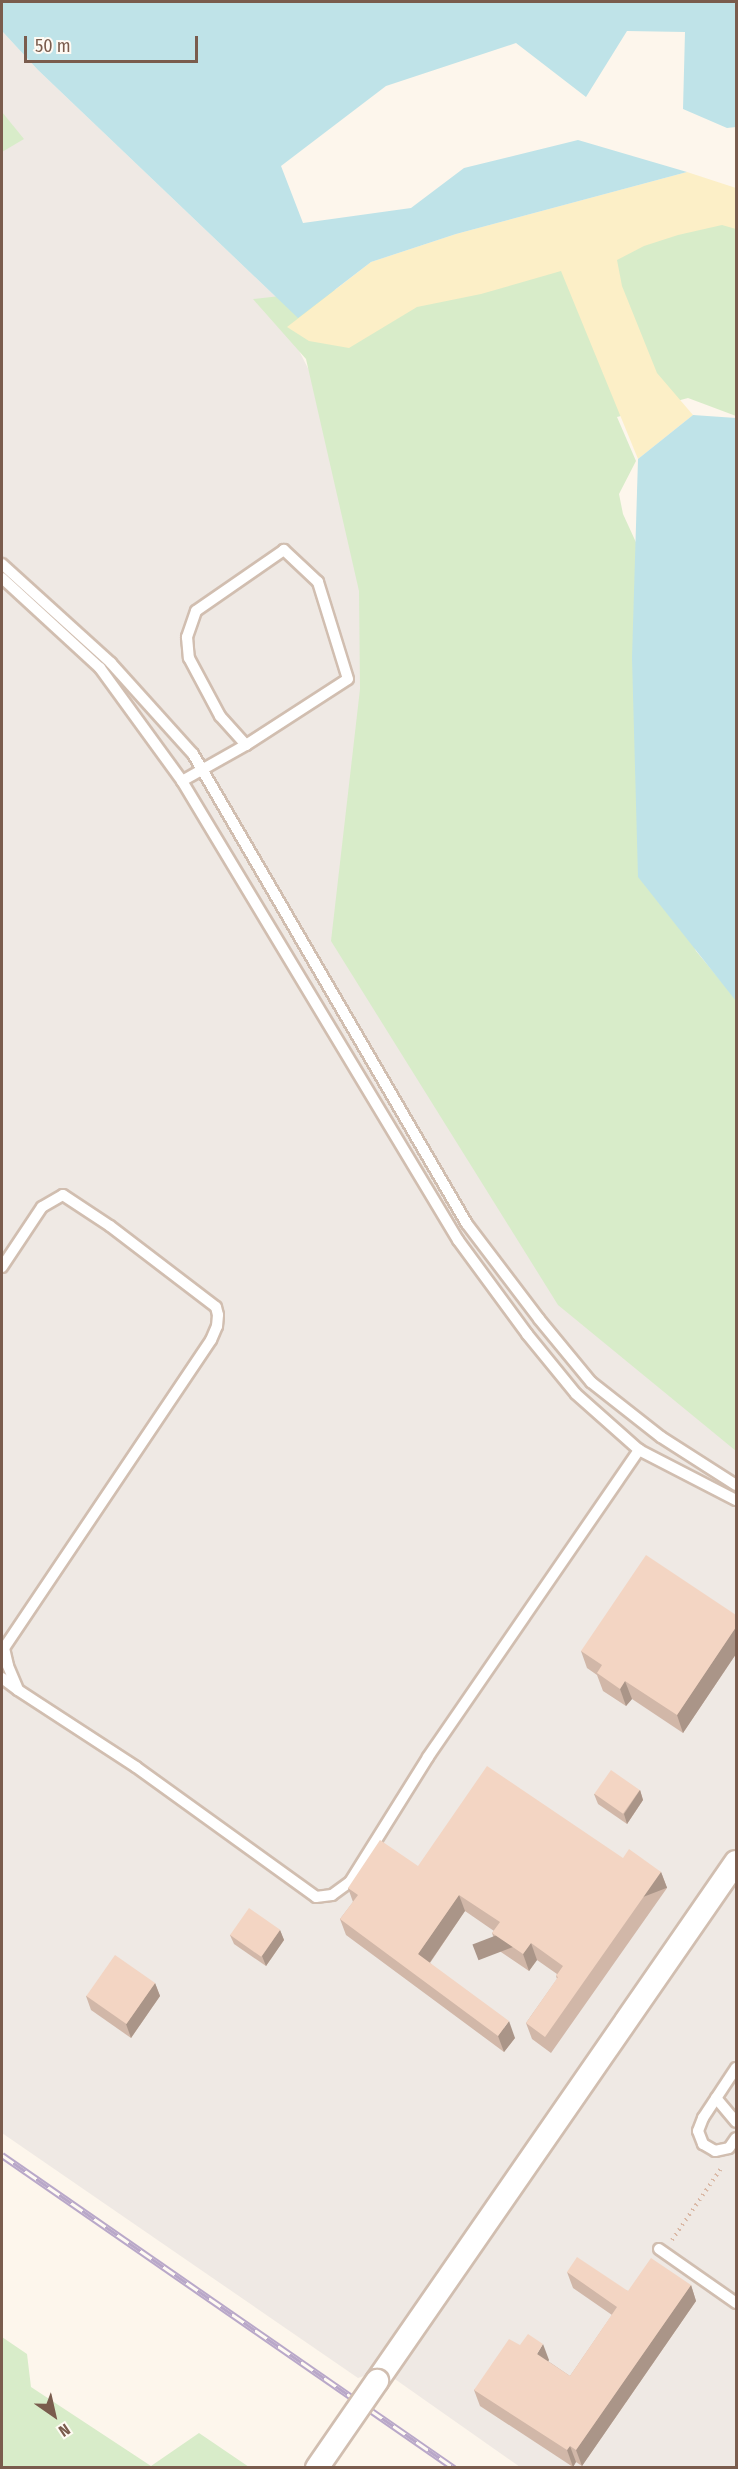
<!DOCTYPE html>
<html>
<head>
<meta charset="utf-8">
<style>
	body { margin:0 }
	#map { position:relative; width:738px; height:2469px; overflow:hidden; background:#fdf6ec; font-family:"Fira Sans Condensed",sans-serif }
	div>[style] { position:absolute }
	.industrial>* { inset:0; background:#efe9e4 }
	.green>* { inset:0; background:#d8ecc9 }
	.sand>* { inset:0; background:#fcefc7 }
	.water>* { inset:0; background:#bfe3e8 }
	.path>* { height:4px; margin-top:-2px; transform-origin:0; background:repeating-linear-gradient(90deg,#d9b8a5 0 1.5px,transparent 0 6px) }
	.roads { filter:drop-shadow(2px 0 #d1beb0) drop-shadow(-2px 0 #d1beb0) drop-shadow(0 2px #d1beb0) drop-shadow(0 -2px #d1beb0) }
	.service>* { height:10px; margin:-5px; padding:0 5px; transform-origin:5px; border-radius:5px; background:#fff }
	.minor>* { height:22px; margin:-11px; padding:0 11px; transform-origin:11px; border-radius:11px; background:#fff }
	.rail>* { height:7px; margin-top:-3.5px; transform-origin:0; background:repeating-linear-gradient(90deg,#fffaf3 0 14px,#b9a8c9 0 28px); box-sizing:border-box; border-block:2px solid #b9a8c9 }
	.bridges { filter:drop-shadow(2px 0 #d1beb0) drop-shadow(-2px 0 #d1beb0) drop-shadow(0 2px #d1beb0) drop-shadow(0 -2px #d1beb0) }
	.minor-bridge>* { height:22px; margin:-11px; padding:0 11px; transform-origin:11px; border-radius:11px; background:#fff }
	.wall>* { inset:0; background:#d1b7a8 }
	.shaded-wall>* { inset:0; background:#aa9588; transform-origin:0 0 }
	.building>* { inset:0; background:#f3d5c3; transform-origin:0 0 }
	span { translate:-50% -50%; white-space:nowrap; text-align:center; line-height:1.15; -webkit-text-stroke:4.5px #fffaf3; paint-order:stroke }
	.frame { position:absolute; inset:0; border:3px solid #7a5c4d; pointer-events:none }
	.north { position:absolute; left:24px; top:2385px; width:60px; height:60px; -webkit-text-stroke:4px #fffaf3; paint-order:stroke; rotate:146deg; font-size:16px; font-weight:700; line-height:24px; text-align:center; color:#7a5c4d }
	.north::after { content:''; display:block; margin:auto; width:21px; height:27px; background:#7a5c4d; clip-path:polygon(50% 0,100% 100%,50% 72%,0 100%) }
	.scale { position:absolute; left:24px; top:36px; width:174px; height:27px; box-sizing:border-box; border:3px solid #7a5c4d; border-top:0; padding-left:8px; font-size:18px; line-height:21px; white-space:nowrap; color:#7a5c4d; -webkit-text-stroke:4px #fffaf3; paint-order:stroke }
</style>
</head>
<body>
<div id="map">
	<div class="industrial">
		<div style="clip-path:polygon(2px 31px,38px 70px,298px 318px,287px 327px,353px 457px,736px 1413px,736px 2467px,520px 2467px,382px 2370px,358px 2378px,2px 2133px)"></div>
	</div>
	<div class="green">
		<div style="clip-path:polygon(2px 112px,24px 139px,2px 152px)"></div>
		<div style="clip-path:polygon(736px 199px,736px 416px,688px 398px,617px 417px,636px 461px,619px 494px,623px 514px,645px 562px,660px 869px,696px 951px,736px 999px,736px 1451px,558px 1305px,331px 941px,360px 689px,359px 591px,306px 359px,253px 299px,385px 284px)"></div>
		<div style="clip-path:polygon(2px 2337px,27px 2354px,31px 2387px,151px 2466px,199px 2433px,249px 2467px,2px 2467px)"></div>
	</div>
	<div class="sand">
		<div style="clip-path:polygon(687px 172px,736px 188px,736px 229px,722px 225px,678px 235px,644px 246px,617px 260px,622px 286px,657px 373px,693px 415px,638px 459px,561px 271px,481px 294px,417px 307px,349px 348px,309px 341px,287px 327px,371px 262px,456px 234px)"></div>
	</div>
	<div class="water">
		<div style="clip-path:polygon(2px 2px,736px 2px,736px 127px,727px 128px,683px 109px,685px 32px,627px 31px,586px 97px,516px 43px,386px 86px,281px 166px,303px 223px,411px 208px,464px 168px,578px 140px,687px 172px,456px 234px,371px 262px,298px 318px,38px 70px,2px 31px)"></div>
		<div style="clip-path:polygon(693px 415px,736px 418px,736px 1001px,638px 877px,632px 658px,638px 459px)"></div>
	</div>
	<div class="path">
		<div style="left:672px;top:2240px;width:88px;rotate:-55.6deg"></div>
	</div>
	<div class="roads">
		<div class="service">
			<div style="left:2px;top:564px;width:147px;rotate:42.2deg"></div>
			<div style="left:111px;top:663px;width:122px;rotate:48deg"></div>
			<div style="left:193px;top:754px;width:544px;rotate:59.76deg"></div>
			<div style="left:467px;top:1224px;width:119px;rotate:52.8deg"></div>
			<div style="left:539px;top:1319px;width:82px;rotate:50.5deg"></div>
			<div style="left:591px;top:1382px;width:89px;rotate:38.2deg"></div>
			<div style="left:661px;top:1437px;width:89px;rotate:32.6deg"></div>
			<div style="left:2px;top:578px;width:133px;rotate:42.6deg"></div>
			<div style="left:100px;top:668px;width:140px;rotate:54deg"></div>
			<div style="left:182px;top:781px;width:536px;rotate:58.98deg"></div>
			<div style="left:458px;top:1240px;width:117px;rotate:53.7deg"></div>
			<div style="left:527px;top:1334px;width:77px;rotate:50.8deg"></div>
			<div style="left:576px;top:1394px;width:84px;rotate:41.6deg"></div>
			<div style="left:639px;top:1450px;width:109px;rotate:27.3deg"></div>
			<div style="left:182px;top:781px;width:73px;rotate:-29.4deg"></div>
			<div style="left:246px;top:745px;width:121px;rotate:-32.9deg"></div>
			<div style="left:348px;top:679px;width:102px;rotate:-107.2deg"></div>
			<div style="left:318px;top:582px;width:47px;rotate:-136.7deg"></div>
			<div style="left:284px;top:550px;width:107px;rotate:145.3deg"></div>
			<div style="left:196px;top:611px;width:28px;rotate:109deg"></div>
			<div style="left:187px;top:637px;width:21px;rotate:85deg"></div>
			<div style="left:189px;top:658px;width:66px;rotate:61.9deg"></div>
			<div style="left:220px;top:716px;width:39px;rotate:48deg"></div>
			<div style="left:2px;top:1267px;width:72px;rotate:-56.3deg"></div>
			<div style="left:42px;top:1207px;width:24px;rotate:-30deg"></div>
			<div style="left:63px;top:1195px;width:56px;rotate:33.4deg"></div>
			<div style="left:110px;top:1226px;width:133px;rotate:37.4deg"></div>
			<div style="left:216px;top:1307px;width:8px;rotate:76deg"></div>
			<div style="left:218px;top:1315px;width:11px;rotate:95deg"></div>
			<div style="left:217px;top:1326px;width:15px;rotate:113deg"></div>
			<div style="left:211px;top:1340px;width:371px;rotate:123.9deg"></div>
			<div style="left:4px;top:1648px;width:18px;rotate:77deg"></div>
			<div style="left:8px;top:1666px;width:26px;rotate:67deg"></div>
			<div style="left:18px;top:1690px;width:141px;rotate:33.1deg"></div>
			<div style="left:136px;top:1767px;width:222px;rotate:35.8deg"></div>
			<div style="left:316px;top:1897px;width:16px;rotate:-7deg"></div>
			<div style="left:332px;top:1895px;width:22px;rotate:-36deg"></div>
			<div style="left:350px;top:1882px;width:147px;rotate:-58deg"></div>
			<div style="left:428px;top:1757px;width:373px;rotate:-55.5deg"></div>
			<div style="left:2px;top:1678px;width:20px;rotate:37deg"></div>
			<div style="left:736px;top:2068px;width:60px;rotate:123.4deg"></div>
			<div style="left:703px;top:2118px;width:14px;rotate:111deg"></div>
			<div style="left:698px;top:2131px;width:14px;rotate:69deg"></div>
			<div style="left:703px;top:2144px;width:14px;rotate:30deg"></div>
			<div style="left:715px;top:2151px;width:14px;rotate:-12deg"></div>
			<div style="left:729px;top:2148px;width:12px;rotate:-55deg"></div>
			<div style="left:716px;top:2098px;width:31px;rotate:50deg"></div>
			<div style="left:659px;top:2249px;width:94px;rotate:35deg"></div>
		</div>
		<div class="minor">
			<div style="left:377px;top:2381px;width:631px;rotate:-55.33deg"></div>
		</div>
	</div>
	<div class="rail">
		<div style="left:2px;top:2155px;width:550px;rotate:34.7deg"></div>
	</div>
	<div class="bridges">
		<div class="minor-bridge">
			<div style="left:317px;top:2468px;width:106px;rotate:-55.4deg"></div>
		</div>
	</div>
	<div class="wall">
		<div style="clip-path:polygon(736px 1627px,736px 1654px,683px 1733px,632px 1699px,626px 1706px,603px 1691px,597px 1675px,587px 1668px,581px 1651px)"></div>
		<div style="clip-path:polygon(640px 1790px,643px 1800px,627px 1824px,598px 1804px,594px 1794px)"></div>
		<div style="clip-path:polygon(623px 1858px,661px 1872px,667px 1888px,551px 2053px,532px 2039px,526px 2023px,557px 1979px,556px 1976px,557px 1974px,537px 1960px,529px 1971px,498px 1950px,492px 1933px,494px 1931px,465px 1911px,430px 1963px,515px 2038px,504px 2052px,346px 1935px,340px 1919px,353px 1902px,348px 1888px,418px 1866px)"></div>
		<div style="clip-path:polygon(280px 1930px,284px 1940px,266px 1966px,234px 1944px,230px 1935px)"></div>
		<div style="clip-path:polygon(155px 1983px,160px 1996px,131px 2038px,91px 2010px,86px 1996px)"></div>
		<div style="clip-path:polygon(567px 2272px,628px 2291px,691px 2285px,696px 2301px,582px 2466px,576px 2462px,573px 2467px,480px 2406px,474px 2390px,520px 2345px,549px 2360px,548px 2361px,570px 2376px,612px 2315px,573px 2288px)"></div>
	</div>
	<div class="shaded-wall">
		<div style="clip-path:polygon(736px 1627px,736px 1654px,683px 1733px,677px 1715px)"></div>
		<div style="clip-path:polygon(625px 1681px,632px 1699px,626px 1706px,620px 1689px)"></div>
		<div style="clip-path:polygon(640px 1790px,643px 1800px,627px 1824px,624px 1814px)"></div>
		<div style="left:661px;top:1872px;width:17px;height:202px;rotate:69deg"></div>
		<div style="clip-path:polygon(459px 1895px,465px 1911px,424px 1971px,418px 1954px)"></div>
		<div style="clip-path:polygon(280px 1930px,284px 1940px,266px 1966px,262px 1956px)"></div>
		<div style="clip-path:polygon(531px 1943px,537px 1960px,529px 1971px,523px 1954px)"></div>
		<div style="clip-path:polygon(155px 1983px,160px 1996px,131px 2038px,126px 2024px)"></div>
		<div style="clip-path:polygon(509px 2021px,515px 2038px,504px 2052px,498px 2036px)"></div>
		<div style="clip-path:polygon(691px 2285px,696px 2301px,582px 2466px,576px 2450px)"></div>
		<div style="clip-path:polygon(543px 2344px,549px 2360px,542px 2370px,537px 2354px)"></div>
		<div style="clip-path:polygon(570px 2446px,576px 2462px,573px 2467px,567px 2450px)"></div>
	</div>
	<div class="building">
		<div style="clip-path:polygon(646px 1555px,736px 1615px,736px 1627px,677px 1715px,625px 1681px,620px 1689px,597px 1673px,602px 1665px,581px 1651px)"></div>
		<div style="clip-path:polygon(487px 1766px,623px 1858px,629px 1849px,661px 1872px,545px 2037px,526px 2023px,558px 1977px,556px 1976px,563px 1966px,531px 1943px,523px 1954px,492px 1933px,500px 1922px,459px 1895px,418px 1954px,509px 2021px,498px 2036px,340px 1919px,358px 1895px,348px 1888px,380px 1840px,418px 1866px)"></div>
		<div style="left:611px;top:1770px;width:35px;height:29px;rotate:35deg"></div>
		<div style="left:249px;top:1908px;width:38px;height:33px;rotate:35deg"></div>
		<div style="left:115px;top:1955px;width:49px;height:50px;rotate:35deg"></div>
		<div style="clip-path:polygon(577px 2257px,628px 2291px,651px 2258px,691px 2285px,576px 2450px,570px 2446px,567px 2450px,474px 2390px,509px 2339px,520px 2345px,528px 2334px,543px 2344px,537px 2354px,570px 2376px,617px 2307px,567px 2272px)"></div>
	</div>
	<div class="frame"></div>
	<div class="north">N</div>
	<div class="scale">50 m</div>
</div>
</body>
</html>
